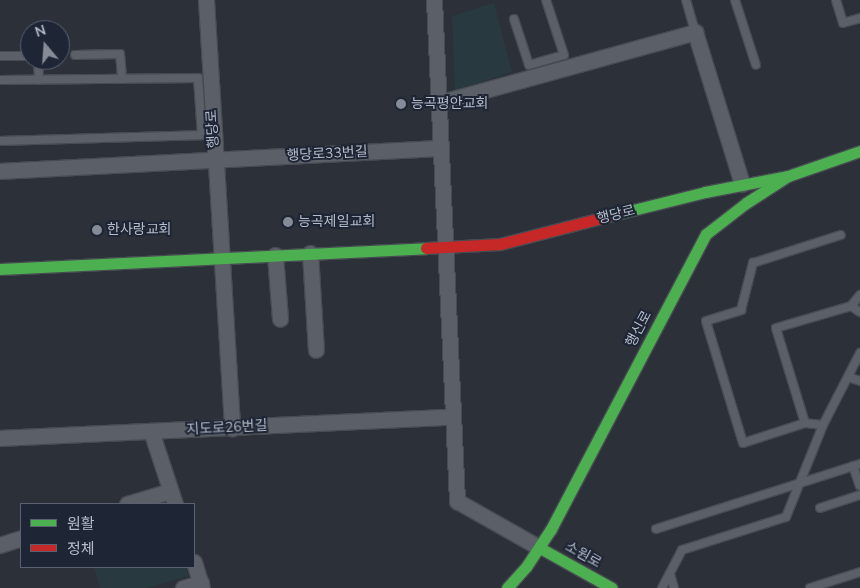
<!DOCTYPE html>
<html>
<head>
<meta charset="utf-8">
<style>
	body { margin:0 }
	#map { position:relative; width:860px; height:588px; overflow:hidden; background:#2b3039; font-family:"Nunito Sans","Noto Sans KR",sans-serif }
	div>[style] { position:absolute }
	.green>* { inset:0; background:#283a3f }
	.roads { filter:drop-shadow(1px 0 #474b52) drop-shadow(-1px 0 #474b52) drop-shadow(0 1px #474b52) drop-shadow(0 -1px #474b52) }
	.lane>* { height:8px; margin:-4px; padding:0 4px; transform-origin:4px; border-radius:4px; background:#5b5f67 }
	.street>* { height:15px; margin:-7.5px; padding:0 7.5px; transform-origin:7.5px; border-radius:7.5px; background:#5b5f67 }
	.fast>* { height:11px; margin:-5.5px; padding:0 5.5px; transform-origin:5.5px; border-radius:5.5px; background:#4caf50 }
	.jam>* { height:11px; margin:-5.5px; padding:0 5.5px; transform-origin:5.5px; border-radius:5.5px; background:#c62828 }
	.dots>* { width:14px; height:14px; translate:-50% -50%; box-sizing:border-box; border:2px solid #1e2534; border-radius:50% }
	span { translate:-50% -50%; white-space:nowrap; text-align:center; line-height:1.15; -webkit-text-stroke:4px #1e2534; paint-order:stroke }
	.poi-label { font-size:14px; color:#b5bcca }
	.left { translate:0 -50%; text-align:left }
	.street-label { font-size:14px; color:#b5bcca }
	.legend { position:absolute; left:20px; top:503px; width:175px; height:65px; box-sizing:border-box; background:#1e2534; border:1px solid #5a6170; margin:0; padding:6px 9px; list-style:none; font-size:15px; color:#b5bcca }
	.legend li { display:flex; align-items:center; gap:10px; height:25px }
	.legend b { width:25px; border:1px solid #5a6170 }
	.north { position:absolute; left:20px; top:20px; width:50px; height:50px; box-sizing:border-box; background:#1e2534; border:1px solid #5a6170; border-radius:50%; rotate:342deg; font-size:14px; font-weight:700; line-height:20px; text-align:center; color:#b5bcca }
	.north::after { content:''; display:block; margin:auto; width:18px; height:22px; background:#858b97; clip-path:polygon(50% 0,100% 100%,50% 72%,0 100%) }
</style>
</head>
<body>
<div id="map">
	<div class="green">
		<div style="clip-path:polygon(494px 3px,512px 72px,455px 90px,452px 16px)"></div>
		<div style="clip-path:polygon(94px 567px,186px 567px,188px 576px,147px 588px,100px 588px)"></div>
	</div>
	<div class="roads">
		<div class="lane">
			<div style="left:686px;top:0;width:33px;rotate:74deg"></div>
			<div style="left:735px;top:0;width:68px;rotate:72.1deg"></div>
			<div style="left:836px;top:0;width:24px;rotate:73deg"></div>
			<div style="left:843px;top:23px;width:18px;rotate:-16deg"></div>
			<div style="left:514px;top:19px;width:48px;rotate:71.9deg"></div>
			<div style="left:529px;top:65px;width:36px;rotate:-16deg"></div>
			<div style="left:564px;top:55px;width:58px;rotate:-108.1deg"></div>
			<div style="left:75px;top:55px;width:45px;rotate:-1.3deg"></div>
			<div style="left:120px;top:54px;width:25px;rotate:85deg"></div>
			<div style="left:0;top:56px;width:30px"></div>
			<div style="left:38px;top:60px;width:20px;rotate:87deg"></div>
			<div style="left:0;top:80px;width:198px;rotate:-0.6deg"></div>
			<div style="left:198px;top:78px;width:57px;rotate:86deg"></div>
			<div style="left:202px;top:135px;width:202px;rotate:178.3deg"></div>
			<div style="left:860px;top:295px;width:14px;rotate:129deg"></div>
			<div style="left:851px;top:306px;width:11px;rotate:34deg"></div>
			<div style="left:848px;top:377px;width:13px;rotate:18deg"></div>
			<div style="left:805px;top:423px;width:99px;rotate:-107deg"></div>
			<div style="left:776px;top:328px;width:78px;rotate:-16.3deg"></div>
			<div style="left:823px;top:425px;width:18px;rotate:-174deg"></div>
			<div style="left:805px;top:423px;width:65px;rotate:162.1deg"></div>
			<div style="left:743px;top:443px;width:127px;rotate:-106.9deg"></div>
			<div style="left:706px;top:321px;width:37px;rotate:-17deg"></div>
			<div style="left:741px;top:310px;width:49px;rotate:-75.7deg"></div>
			<div style="left:753px;top:263px;width:92px;rotate:-17.7deg"></div>
			<div style="left:853px;top:466px;width:21px;rotate:71deg"></div>
			<div style="left:820px;top:508px;width:42px;rotate:-18deg"></div>
			<div style="left:656px;top:529px;width:214px;rotate:-17.7deg"></div>
			<div style="left:670px;top:574px;width:15px;rotate:74deg"></div>
			<div style="left:662px;top:588px;width:43px;rotate:-62.2deg"></div>
			<div style="left:682px;top:550px;width:109px;rotate:-17.6deg"></div>
			<div style="left:786px;top:517px;width:99px;rotate:-68.1deg"></div>
			<div style="left:823px;top:425px;width:81px;rotate:-62.8deg"></div>
			<div style="left:810px;top:588px;width:52px;rotate:-17.7deg"></div>
		</div>
		<div class="street">
			<div style="left:206px;top:0;width:429px;rotate:86.5deg"></div>
			<div style="left:434px;top:0;width:502px;rotate:87.37deg"></div>
			<div style="left:457px;top:501px;width:95px;rotate:29.5deg"></div>
			<div style="left:438px;top:103px;width:267px;rotate:-15.4deg"></div>
			<div style="left:695px;top:32px;width:159px;rotate:72.8deg"></div>
			<div style="left:0;top:171px;width:441px;rotate:-3deg"></div>
			<div style="left:310px;top:253px;width:97px;rotate:86.5deg"></div>
			<div style="left:275px;top:255px;width:64px;rotate:85.5deg"></div>
			<div style="left:151px;top:431px;width:77px;rotate:71.8deg"></div>
			<div style="left:0;top:438px;width:453px;rotate:-2.7deg"></div>
			<div style="left:127px;top:504px;width:45px;rotate:-16.8deg"></div>
			<div style="left:0;top:545px;width:22px;rotate:-18deg"></div>
			<div style="left:194px;top:562px;width:27px;rotate:73deg"></div>
			<div style="left:183px;top:588px;width:19px;rotate:-16deg"></div>
		</div>
		<div class="fast">
			<div style="left:617px;top:214px;width:91px;rotate:-14deg"></div>
			<div style="left:705px;top:192px;width:85px;rotate:-10.9deg"></div>
			<div style="left:0;top:269px;width:427px;rotate:-2.8deg"></div>
			<div style="left:540px;top:548px;width:82px;rotate:29.1deg"></div>
			<div style="left:507px;top:588px;width:28px;rotate:-48deg"></div>
			<div style="left:526px;top:567px;width:45px;rotate:-56.7deg"></div>
			<div style="left:551px;top:529px;width:333px;rotate:-62.3deg"></div>
			<div style="left:706px;top:234px;width:51px;rotate:-37.8deg"></div>
			<div style="left:746px;top:203px;width:50px;rotate:-32.7deg"></div>
			<div style="left:788px;top:176px;width:76px;rotate:-19.1deg"></div>
		</div>
		<div class="jam">
			<div style="left:426px;top:248px;width:74px;rotate:-3.1deg"></div>
			<div style="left:500px;top:244px;width:121px;rotate:-14.4deg"></div>
		</div>
	</div>
	<div class="dots">
		<div style="left:401px;top:104px;background:#858b97"></div>
		<div style="left:288px;top:222px;background:#858b97"></div>
		<div style="left:97px;top:230px;background:#858b97"></div>
	</div>
	<div class="poi-label">
		<span class="left" style="left:411px;top:104px">능곡평안교회</span>
		<span class="left" style="left:298px;top:222px">능곡제일교회</span>
		<span class="left" style="left:107px;top:230px">한사랑교회</span>
	</div>
	<div class="street-label">
		<span style="left:213px;top:129px;rotate:-93deg">행당로</span>
		<span style="left:327px;top:154px;rotate:-3deg">행당로33번길</span>
		<span style="left:616px;top:215px;rotate:-14deg">행당로</span>
		<span style="left:639px;top:329px;rotate:-62deg">행신로</span>
		<span style="left:227px;top:428px;rotate:-3deg">지도로26번길</span>
		<span style="left:583px;top:555px;rotate:29deg">소원로</span>
	</div>
	<ul class="legend">
	<li><b style="height:6px;background:#4caf50"></b>원활</li>
	<li><b style="height:6px;background:#c62828"></b>정체</li>
	</ul>
	<div class="north">N</div>
</div>
</body>
</html>
